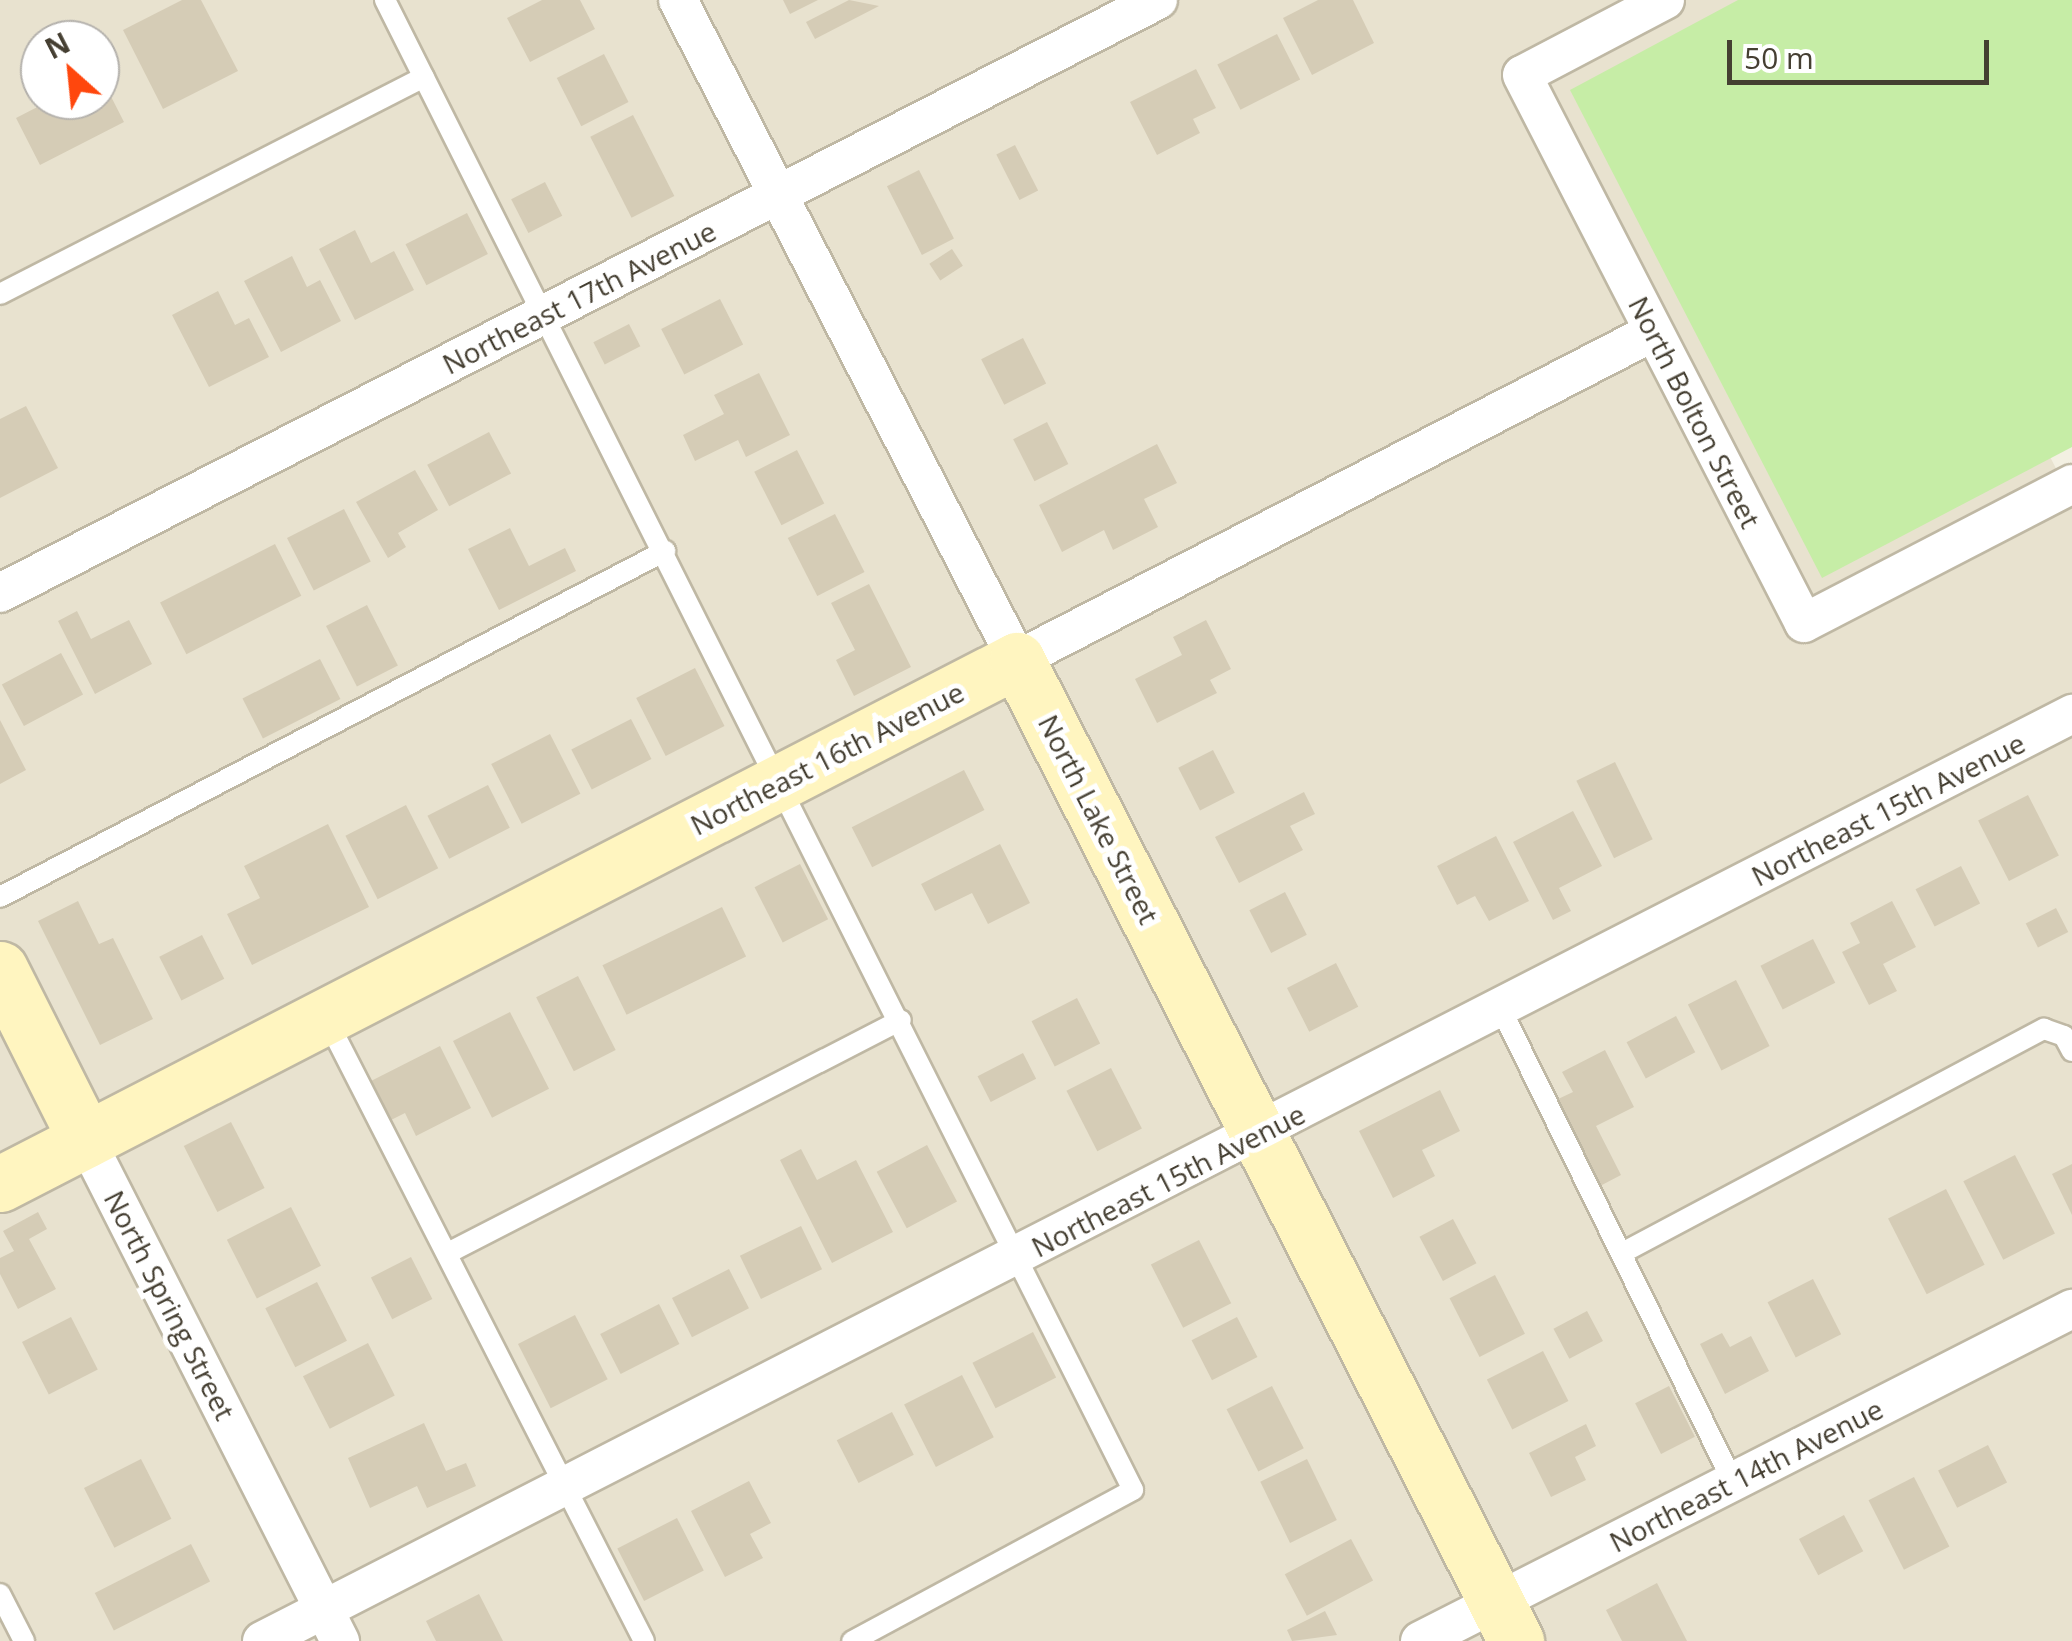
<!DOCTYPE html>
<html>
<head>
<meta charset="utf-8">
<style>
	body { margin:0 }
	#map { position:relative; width:2072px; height:1641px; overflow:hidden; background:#f3f0e2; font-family:"Open Sans",sans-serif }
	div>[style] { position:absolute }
	.residential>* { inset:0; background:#e8e2cf }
	.green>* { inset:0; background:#c6eda6 }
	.building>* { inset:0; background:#d5ccb6; transform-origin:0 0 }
	.roads { filter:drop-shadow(2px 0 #bfb8a4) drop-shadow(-2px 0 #bfb8a4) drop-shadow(0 2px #bfb8a4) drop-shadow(0 -2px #bfb8a4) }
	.lane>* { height:20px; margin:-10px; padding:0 10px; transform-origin:10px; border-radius:10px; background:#fff }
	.street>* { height:38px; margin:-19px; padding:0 19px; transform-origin:19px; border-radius:19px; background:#fff }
	.secondary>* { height:55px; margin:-27.5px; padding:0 27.5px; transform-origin:27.5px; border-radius:27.5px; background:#fff5c0 }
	span { translate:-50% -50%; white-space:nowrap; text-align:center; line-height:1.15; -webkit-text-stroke:10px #fff; paint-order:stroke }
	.street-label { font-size:28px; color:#453f32 }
	.north { position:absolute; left:20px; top:20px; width:100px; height:100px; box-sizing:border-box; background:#fff; border:2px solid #b5b2ad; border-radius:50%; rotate:333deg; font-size:28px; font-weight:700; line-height:40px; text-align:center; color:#453f32 }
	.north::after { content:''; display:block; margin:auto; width:35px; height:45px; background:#ff470d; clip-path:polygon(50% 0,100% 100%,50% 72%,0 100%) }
	.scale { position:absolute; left:1727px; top:40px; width:262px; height:45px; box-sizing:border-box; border:5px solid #453f32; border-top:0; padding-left:12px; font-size:30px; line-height:35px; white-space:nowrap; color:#453f32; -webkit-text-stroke:8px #fff; paint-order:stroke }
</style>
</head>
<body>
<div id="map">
	<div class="residential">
		<div style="clip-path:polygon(evenodd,0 0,1818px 0,2072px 500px,2072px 1641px,0 1641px,0 0,40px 40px,100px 40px,100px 100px,40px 100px,40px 40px)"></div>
	</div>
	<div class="green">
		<div style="clip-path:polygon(1738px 0,2072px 0,2072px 447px,1822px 578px,1570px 90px)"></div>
	</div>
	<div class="building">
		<div style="clip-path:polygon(182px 0,201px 0,238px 71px,163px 109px,123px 30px)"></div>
		<div style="clip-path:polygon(542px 0,580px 0,595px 29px,530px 62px,507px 18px)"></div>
		<div style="clip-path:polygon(783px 0,818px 0,790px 14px)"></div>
		<div style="clip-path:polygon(849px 0,879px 6px,815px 39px,806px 22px)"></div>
		<div style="clip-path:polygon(1318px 0,1353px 0,1374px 43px,1312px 75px,1283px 18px)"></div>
		<div style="left:1277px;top:34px;width:51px;height:67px;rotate:63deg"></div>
		<div style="left:604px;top:54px;width:54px;height:53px;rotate:63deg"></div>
		<div style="clip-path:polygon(1196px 69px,1216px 108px,1193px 119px,1200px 133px,1157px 155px,1130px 102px)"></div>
		<div style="clip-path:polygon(100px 75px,124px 122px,40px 165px,16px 118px,51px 100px,100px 100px)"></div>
		<div style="left:633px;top:115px;width:91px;height:48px;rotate:63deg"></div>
		<div style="left:1015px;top:145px;width:51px;height:21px;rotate:63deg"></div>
		<div style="left:919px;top:170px;width:77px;height:36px;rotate:63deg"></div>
		<div style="left:545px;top:182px;width:38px;height:38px;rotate:63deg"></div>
		<div style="left:467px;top:213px;width:46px;height:69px;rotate:63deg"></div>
		<div style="clip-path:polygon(355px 230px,371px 263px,394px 251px,414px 290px,355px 320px,319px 249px)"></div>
		<div style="left:952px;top:249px;width:20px;height:27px;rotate:57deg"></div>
		<div style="clip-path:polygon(292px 256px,307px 287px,320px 280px,341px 321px,281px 352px,244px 281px)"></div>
		<div style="clip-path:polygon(218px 291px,235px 325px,249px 318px,269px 357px,209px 387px,172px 315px)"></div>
		<div style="left:720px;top:299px;width:51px;height:66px;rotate:63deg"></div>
		<div style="left:629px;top:324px;width:25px;height:40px;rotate:63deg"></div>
		<div style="left:1023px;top:338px;width:51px;height:47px;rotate:63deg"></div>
		<div style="clip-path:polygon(759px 373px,790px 435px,746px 457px,738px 440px,695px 461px,683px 435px,724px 414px,714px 395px)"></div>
		<div style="clip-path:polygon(26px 406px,58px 468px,0 498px,0 419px)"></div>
		<div style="left:1047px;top:422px;width:47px;height:38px;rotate:63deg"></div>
		<div style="left:489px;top:432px;width:47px;height:70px;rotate:62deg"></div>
		<div style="clip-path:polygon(1157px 444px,1177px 483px,1144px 499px,1158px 527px,1113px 550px,1104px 530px,1062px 552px,1039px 505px)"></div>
		<div style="left:797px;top:450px;width:60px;height:48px;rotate:63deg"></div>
		<div style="clip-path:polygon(415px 470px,438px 510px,398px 533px,406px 547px,388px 558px,356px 502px)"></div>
		<div style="left:344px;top:509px;width:59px;height:64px;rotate:63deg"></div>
		<div style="left:835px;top:514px;width:65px;height:53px;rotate:63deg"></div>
		<div style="clip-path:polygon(510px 528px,529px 566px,565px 548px,576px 571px,499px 610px,468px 549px)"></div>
		<div style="left:275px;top:544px;width:58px;height:129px;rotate:63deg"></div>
		<div style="clip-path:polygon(869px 584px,911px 667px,854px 696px,836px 660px,855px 650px,831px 603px)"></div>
		<div style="left:367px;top:605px;width:68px;height:46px;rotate:63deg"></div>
		<div style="clip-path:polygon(77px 611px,91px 639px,129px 620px,152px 664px,95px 694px,58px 621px)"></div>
		<div style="clip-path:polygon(1206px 620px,1231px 669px,1210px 680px,1217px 693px,1157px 723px,1135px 679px,1182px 655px,1173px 637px)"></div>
		<div style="left:61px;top:653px;width:47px;height:67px;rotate:62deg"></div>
		<div style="left:320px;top:659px;width:45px;height:87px;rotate:63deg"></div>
		<div style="left:695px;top:668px;width:65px;height:66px;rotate:63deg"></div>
		<div style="left:631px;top:719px;width:45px;height:67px;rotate:63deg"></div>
		<div style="clip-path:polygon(0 720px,26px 770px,0 784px)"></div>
		<div style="left:550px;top:734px;width:67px;height:66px;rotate:63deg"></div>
		<div style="left:1213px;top:750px;width:48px;height:39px;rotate:63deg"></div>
		<div style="left:1615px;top:762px;width:86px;height:43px;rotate:64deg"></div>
		<div style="left:964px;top:770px;width:45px;height:126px;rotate:63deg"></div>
		<div style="left:488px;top:785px;width:48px;height:68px;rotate:63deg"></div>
		<div style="clip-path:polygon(1304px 792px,1315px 814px,1290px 826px,1303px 850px,1239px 883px,1215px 837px)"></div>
		<div style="left:2028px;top:795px;width:68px;height:56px;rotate:63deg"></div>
		<div style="left:406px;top:805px;width:71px;height:68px;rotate:63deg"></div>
		<div style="clip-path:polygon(1573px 811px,1602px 866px,1559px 888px,1571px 911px,1553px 920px,1513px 842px)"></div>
		<div style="clip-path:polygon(328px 824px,369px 907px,252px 965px,227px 914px,260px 898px,244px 866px)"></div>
		<div style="clip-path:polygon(1496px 836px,1529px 901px,1489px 921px,1475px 896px,1457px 905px,1437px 866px)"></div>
		<div style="clip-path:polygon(1000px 844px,1030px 903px,988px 924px,972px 893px,935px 911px,921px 884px)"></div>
		<div style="left:800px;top:864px;width:62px;height:51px;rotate:63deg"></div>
		<div style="left:1961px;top:866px;width:42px;height:51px;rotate:63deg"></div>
		<div style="left:1285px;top:892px;width:48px;height:40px;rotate:63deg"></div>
		<div style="clip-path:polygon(78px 901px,99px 944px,113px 938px,153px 1019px,100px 1045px,38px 921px)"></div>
		<div style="clip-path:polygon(1892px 901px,1916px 947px,1883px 964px,1897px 991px,1869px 1005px,1842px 952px,1860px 943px,1850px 923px)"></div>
		<div style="left:722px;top:907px;width:55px;height:133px;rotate:64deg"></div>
		<div style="left:2056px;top:908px;width:27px;height:34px;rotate:63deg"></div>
		<div style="left:202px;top:935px;width:49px;height:48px;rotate:63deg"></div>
		<div style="left:1813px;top:939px;width:49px;height:59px;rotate:63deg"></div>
		<div style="left:1336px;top:963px;width:49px;height:55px;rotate:63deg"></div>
		<div style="left:578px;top:976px;width:83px;height:47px;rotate:63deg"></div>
		<div style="left:1736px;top:980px;width:74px;height:54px;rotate:63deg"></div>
		<div style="left:1077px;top:998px;width:51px;height:51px;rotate:63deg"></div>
		<div style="left:510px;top:1012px;width:86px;height:64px;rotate:63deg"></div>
		<div style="left:1676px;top:1016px;width:41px;height:56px;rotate:62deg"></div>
		<div style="clip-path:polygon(440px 1046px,471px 1108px,416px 1136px,405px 1113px,391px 1120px,371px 1081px)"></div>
		<div style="clip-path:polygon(1605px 1050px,1634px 1107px,1596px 1126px,1621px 1175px,1600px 1186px,1556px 1100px,1573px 1092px,1562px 1072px)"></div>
		<div style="left:1023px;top:1053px;width:29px;height:51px;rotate:63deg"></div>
		<div style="left:1111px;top:1068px;width:68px;height:50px;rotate:63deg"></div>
		<div style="clip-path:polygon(1440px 1090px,1460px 1131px,1422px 1150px,1435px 1176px,1393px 1198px,1359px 1131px)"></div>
		<div style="left:231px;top:1122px;width:74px;height:53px;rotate:63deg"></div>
		<div style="left:927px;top:1145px;width:64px;height:57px;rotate:62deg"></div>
		<div style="clip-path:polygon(801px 1149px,817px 1180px,856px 1160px,893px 1232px,832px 1263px,780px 1160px)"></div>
		<div style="left:2015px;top:1155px;width:88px;height:58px;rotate:63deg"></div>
		<div style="clip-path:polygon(2072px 1164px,2072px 1215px,2052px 1174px)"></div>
		<div style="left:1946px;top:1189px;width:85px;height:65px;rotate:63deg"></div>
		<div style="left:291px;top:1207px;width:66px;height:72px;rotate:63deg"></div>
		<div style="clip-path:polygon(38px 1212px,47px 1229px,29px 1239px,56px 1289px,18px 1309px,0 1274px,0 1258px,14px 1251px,3px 1231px)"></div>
		<div style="left:1453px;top:1219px;width:50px;height:38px;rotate:62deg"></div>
		<div style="left:801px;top:1226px;width:48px;height:68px;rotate:64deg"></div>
		<div style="left:1199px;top:1240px;width:71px;height:54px;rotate:63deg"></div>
		<div style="left:411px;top:1257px;width:47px;height:45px;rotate:63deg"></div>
		<div style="left:729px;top:1269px;width:44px;height:64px;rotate:63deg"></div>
		<div style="left:1495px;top:1275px;width:66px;height:51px;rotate:63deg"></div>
		<div style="left:1813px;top:1279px;width:62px;height:51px;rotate:63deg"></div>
		<div style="left:317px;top:1282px;width:66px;height:58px;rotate:63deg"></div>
		<div style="left:659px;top:1304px;width:45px;height:66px;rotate:63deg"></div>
		<div style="left:1587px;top:1311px;width:34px;height:38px;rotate:62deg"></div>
		<div style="left:575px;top:1315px;width:72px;height:64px;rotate:63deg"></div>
		<div style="left:71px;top:1317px;width:59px;height:55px;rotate:63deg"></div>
		<div style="left:1237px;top:1317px;width:45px;height:51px;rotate:63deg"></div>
		<div style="left:1033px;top:1332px;width:51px;height:68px;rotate:63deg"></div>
		<div style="clip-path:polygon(1722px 1333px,1730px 1347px,1751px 1336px,1769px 1371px,1725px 1394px,1700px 1344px)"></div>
		<div style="left:368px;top:1343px;width:59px;height:73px;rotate:63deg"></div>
		<div style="left:1543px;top:1351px;width:56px;height:63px;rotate:63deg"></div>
		<div style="left:962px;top:1375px;width:70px;height:65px;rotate:63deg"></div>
		<div style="left:1272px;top:1386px;width:70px;height:51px;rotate:63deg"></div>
		<div style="left:1669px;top:1386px;width:57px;height:38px;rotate:63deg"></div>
		<div style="left:892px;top:1412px;width:48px;height:62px;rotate:63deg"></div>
		<div style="clip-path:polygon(424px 1423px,446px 1471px,466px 1463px,476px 1486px,427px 1508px,417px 1486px,370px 1508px,348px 1458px)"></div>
		<div style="clip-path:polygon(1586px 1424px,1596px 1446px,1575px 1457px,1586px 1480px,1551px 1497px,1529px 1453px)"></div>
		<div style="left:1988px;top:1445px;width:42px;height:56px;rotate:63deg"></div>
		<div style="left:141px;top:1459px;width:67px;height:64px;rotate:63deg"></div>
		<div style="left:1307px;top:1459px;width:68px;height:52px;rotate:64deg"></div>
		<div style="left:1914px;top:1477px;width:78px;height:51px;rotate:63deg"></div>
		<div style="clip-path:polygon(749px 1481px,771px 1523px,750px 1534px,763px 1558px,725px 1577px,691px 1511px)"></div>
		<div style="left:1844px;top:1515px;width:41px;height:51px;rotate:62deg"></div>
		<div style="left:677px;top:1518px;width:59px;height:67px;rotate:63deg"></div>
		<div style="left:1351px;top:1539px;width:47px;height:75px;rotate:62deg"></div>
		<div style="left:191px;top:1544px;width:42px;height:108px;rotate:63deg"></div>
		<div style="clip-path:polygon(1657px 1583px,1687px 1641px,1622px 1641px,1606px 1610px)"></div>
		<div style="clip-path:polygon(479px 1594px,503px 1641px,436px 1641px,426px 1621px)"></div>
		<div style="clip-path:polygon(1325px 1611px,1337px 1635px,1292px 1641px,1287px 1630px)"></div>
	</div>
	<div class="roads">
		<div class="lane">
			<div style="left:385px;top:0;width:1667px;rotate:63.34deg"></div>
			<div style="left:1133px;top:1490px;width:319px;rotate:151.7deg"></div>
			<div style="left:0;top:294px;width:476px;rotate:-27.1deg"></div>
			<div style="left:0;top:897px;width:750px;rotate:-27.49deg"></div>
			<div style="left:1501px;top:1009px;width:527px;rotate:63.87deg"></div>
			<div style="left:327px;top:1020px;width:697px;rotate:62.96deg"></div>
			<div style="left:448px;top:1253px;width:509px;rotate:-27.22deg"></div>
			<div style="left:1622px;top:1253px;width:478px;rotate:-28deg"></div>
			<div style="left:2044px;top:1029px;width:21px;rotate:19deg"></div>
			<div style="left:2064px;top:1036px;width:17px;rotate:62deg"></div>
			<div style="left:0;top:1594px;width:53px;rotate:62.9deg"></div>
		</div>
		<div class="street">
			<div style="left:678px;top:0;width:742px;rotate:62.81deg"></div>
			<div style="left:1017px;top:660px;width:716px;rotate:-27.28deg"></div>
			<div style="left:1665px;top:0;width:161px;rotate:152.3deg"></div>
			<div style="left:1522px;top:75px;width:616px;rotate:62.77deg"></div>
			<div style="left:1804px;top:623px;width:302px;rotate:-27.4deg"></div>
			<div style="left:0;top:593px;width:1301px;rotate:-27.12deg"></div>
			<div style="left:86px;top:1140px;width:562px;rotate:63.12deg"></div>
			<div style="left:262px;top:1641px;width:2034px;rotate:-27.12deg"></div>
			<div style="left:1420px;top:1641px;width:732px;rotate:-26.99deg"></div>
		</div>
		<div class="secondary">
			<div style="left:0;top:969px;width:191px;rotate:63.3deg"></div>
			<div style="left:0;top:1184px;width:1144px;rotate:-27.26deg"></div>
			<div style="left:1017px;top:660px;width:1101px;rotate:63.04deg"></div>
		</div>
	</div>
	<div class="street-label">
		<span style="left:579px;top:297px;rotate:-27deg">Northeast 17th Avenue</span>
		<span style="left:1695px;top:412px;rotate:63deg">North Bolton Street</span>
		<span style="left:827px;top:758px;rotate:-27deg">Northeast 16th Avenue</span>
		<span style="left:1888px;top:809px;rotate:-27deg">Northeast 15th Avenue</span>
		<span style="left:1099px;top:819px;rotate:63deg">North Lake Street</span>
		<span style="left:1168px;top:1180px;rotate:-27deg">Northeast 15th Avenue</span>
		<span style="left:170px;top:1305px;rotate:63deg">North Spring Street</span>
		<span style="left:1746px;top:1475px;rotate:-27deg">Northeast 14th Avenue</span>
	</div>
	<div class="north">N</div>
	<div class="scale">50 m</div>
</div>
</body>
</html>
